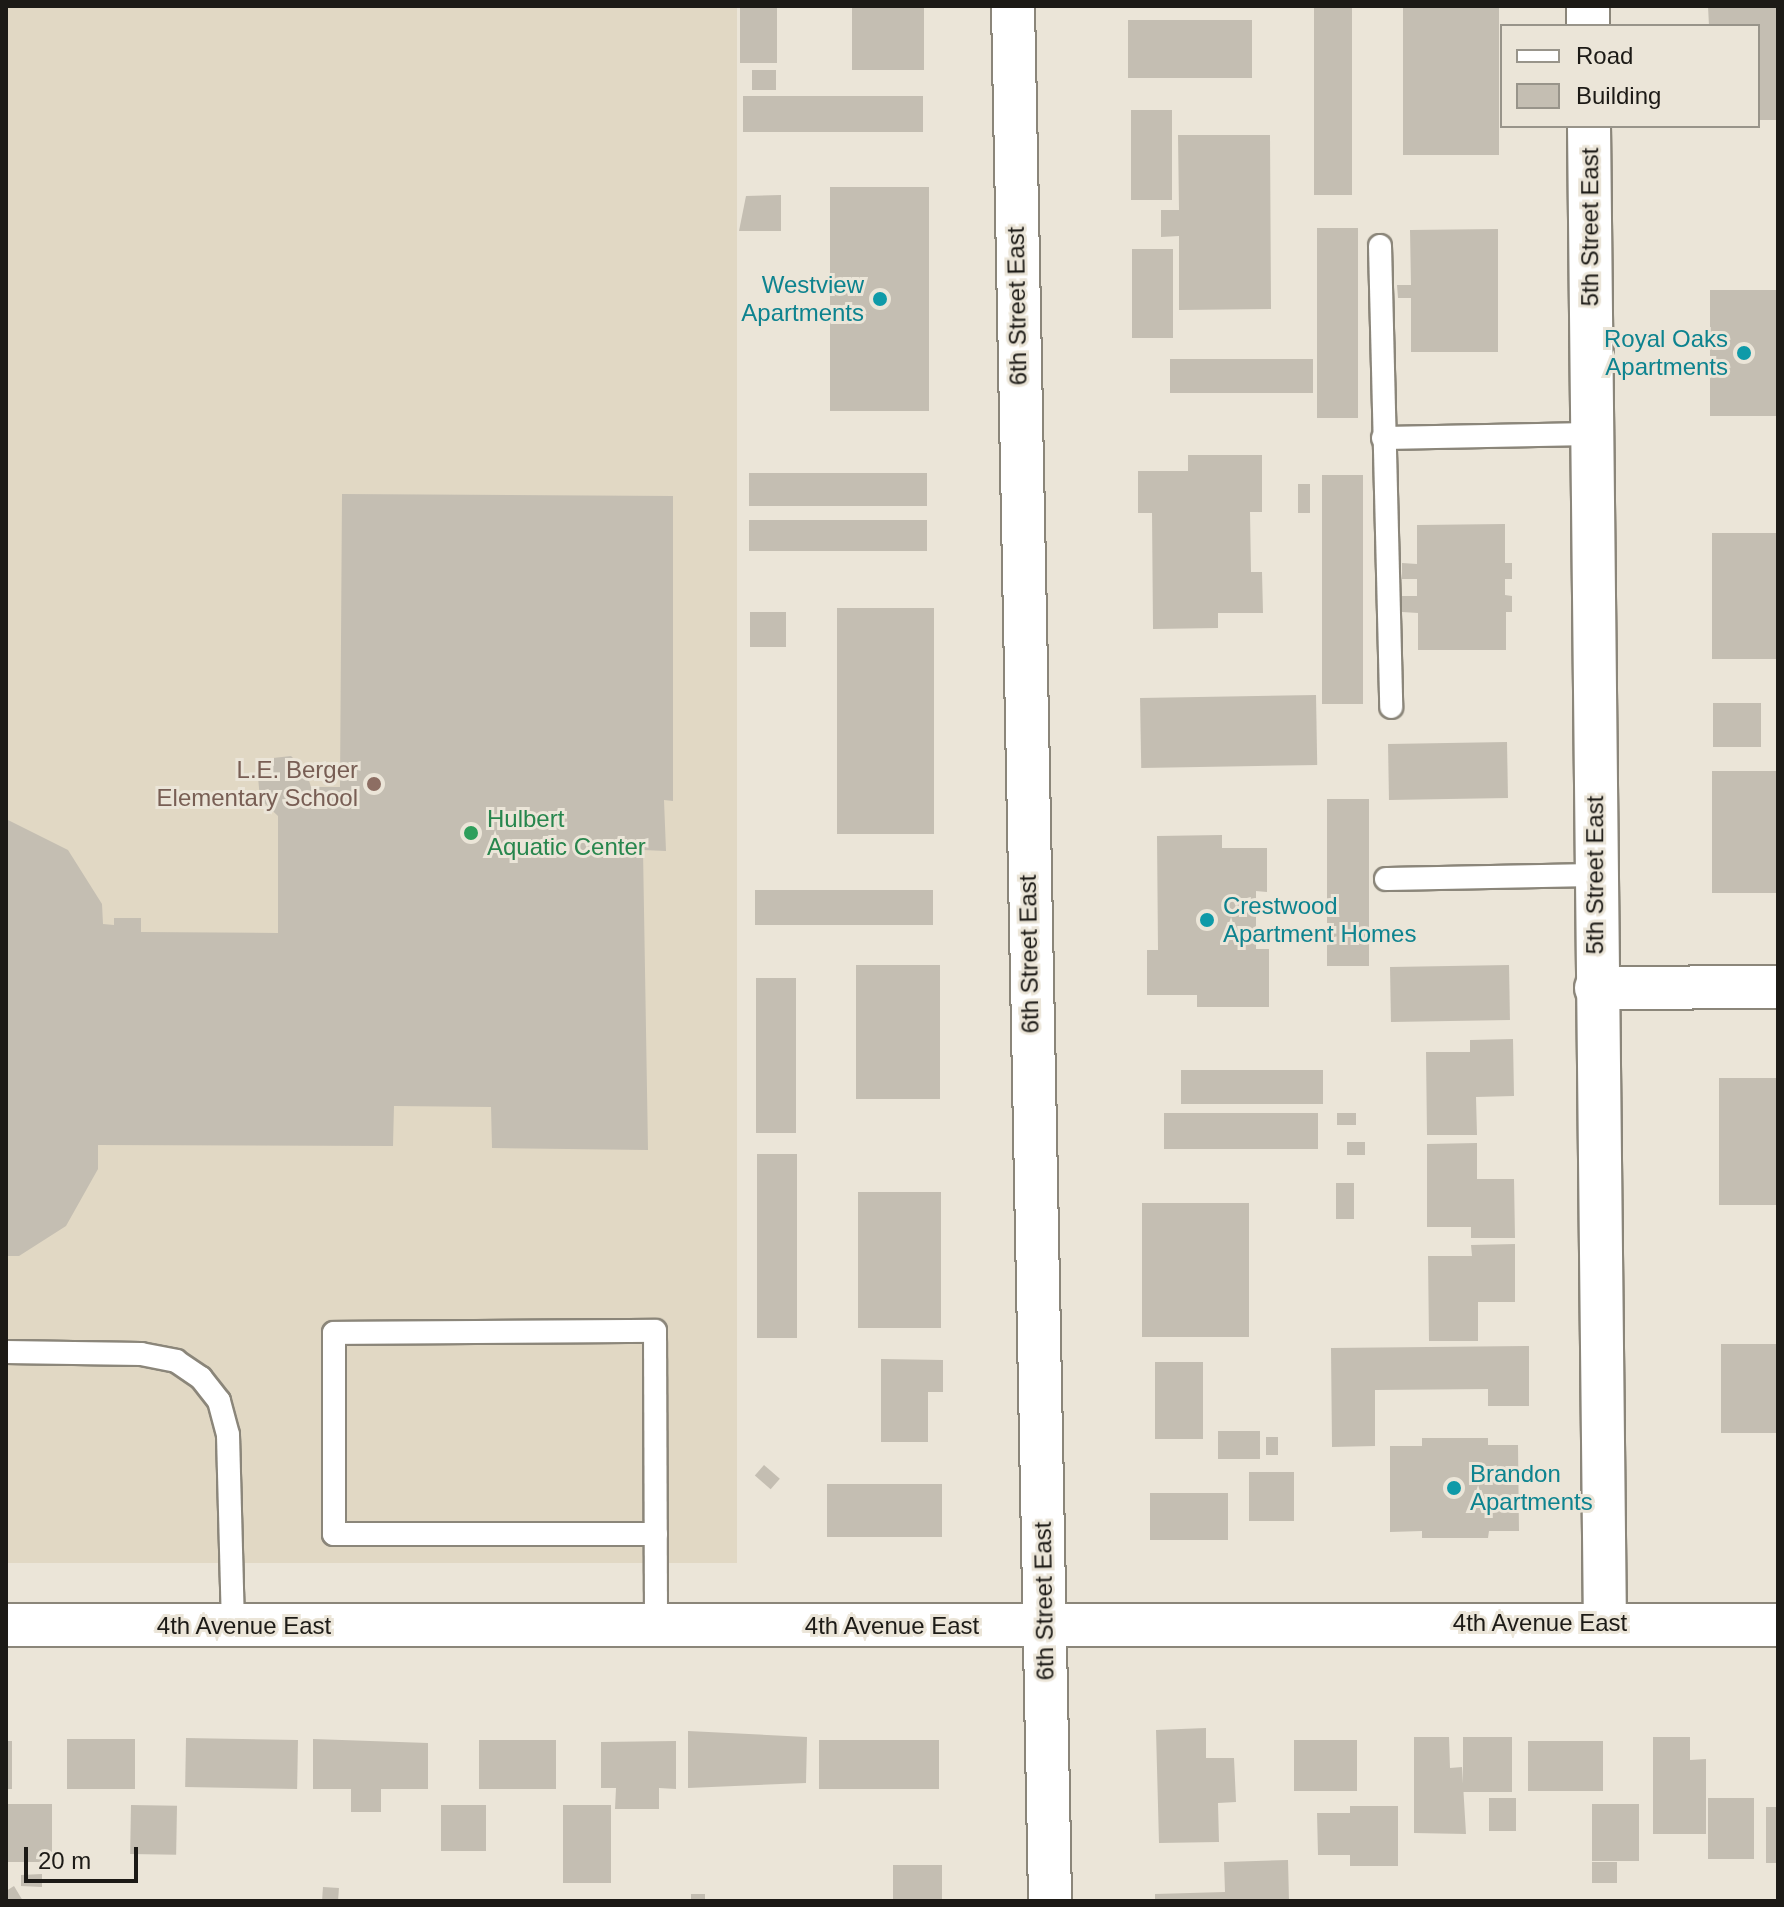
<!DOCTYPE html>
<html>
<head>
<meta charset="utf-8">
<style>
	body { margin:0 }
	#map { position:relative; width:1784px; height:1907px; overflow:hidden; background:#ebe5d8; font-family:Arial,sans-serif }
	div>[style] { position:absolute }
	.built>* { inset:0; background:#e1d8c4; transform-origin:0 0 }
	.building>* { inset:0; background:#c4beb2; transform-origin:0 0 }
	.roads { filter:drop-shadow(2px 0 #8b867a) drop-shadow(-2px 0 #8b867a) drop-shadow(0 2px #8b867a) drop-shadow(0 -2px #8b867a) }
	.service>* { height:22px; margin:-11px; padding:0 11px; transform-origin:11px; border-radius:11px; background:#fff }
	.minor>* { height:42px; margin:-21px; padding:0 21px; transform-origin:21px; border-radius:21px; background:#fff }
	.dots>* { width:22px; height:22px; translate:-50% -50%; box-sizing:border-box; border:4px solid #ebe5d8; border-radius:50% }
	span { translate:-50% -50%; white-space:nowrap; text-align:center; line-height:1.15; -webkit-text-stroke:6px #ebe5d8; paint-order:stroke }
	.street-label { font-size:24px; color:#1c1a16 }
	.culture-label { font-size:24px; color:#0d838f }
	.right { translate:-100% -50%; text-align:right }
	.left { translate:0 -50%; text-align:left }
	.education-label { font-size:24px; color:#785e54 }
	.leisure-label { font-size:24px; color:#27864d }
	.frame { position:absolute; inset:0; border:8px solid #1c1a16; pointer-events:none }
	.legend { position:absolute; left:1500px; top:24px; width:260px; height:104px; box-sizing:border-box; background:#ebe5d8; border:2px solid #98948a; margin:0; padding:10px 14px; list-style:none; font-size:24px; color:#1c1a16 }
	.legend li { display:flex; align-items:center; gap:16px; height:40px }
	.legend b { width:40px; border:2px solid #98948a }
	.scale { position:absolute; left:24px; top:1847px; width:114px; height:36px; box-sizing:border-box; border:4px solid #1c1a16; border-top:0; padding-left:10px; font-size:24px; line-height:28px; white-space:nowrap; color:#1c1a16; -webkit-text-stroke:6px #ebe5d8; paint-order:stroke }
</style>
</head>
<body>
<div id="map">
	<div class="built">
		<div style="left:6px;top:6px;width:731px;height:1557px"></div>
	</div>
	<div class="building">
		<div style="left:740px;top:6px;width:37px;height:57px"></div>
		<div style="left:852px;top:6px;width:72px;height:64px"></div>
		<div style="left:1314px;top:6px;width:38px;height:189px"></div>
		<div style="left:1403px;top:6px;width:96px;height:149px"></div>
		<div style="clip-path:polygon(1708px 6px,1778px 6px,1778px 120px,1758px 120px,1758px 26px,1709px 26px)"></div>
		<div style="left:1252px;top:20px;width:58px;height:124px;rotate:90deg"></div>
		<div style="left:752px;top:70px;width:24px;height:20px"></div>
		<div style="left:923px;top:96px;width:36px;height:180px;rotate:90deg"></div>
		<div style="left:1172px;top:110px;width:90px;height:41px;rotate:90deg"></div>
		<div style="clip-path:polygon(1178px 135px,1270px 135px,1271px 309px,1179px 310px,1179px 236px,1161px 237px,1161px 210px,1179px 210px)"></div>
		<div style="left:830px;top:187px;width:99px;height:224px"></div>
		<div style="clip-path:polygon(781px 195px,781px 231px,739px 231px,746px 196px)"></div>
		<div style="left:1358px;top:228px;width:190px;height:41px;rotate:90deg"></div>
		<div style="clip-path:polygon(1498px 229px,1498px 352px,1411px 352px,1411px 298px,1398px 298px,1397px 285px,1411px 285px,1410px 230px)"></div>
		<div style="left:1132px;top:249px;width:41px;height:89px"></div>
		<div style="left:1710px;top:290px;width:68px;height:126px"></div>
		<div style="left:1313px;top:359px;width:34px;height:143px;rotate:90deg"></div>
		<div style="clip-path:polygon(1188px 455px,1262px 455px,1262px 512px,1250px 512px,1251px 572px,1262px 572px,1263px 613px,1218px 613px,1218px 628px,1153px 629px,1152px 513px,1138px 513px,1138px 471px,1188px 471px)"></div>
		<div style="left:749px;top:473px;width:178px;height:33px"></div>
		<div style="left:1322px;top:475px;width:41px;height:229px"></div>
		<div style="left:1298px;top:484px;width:12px;height:29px"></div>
		<div style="clip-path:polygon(342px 494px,673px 496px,673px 801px,664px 800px,666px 851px,643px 850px,648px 1150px,492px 1148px,491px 1107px,394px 1106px,393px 1146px,98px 1145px,98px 1169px,66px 1226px,19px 1256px,6px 1256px,6px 819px,68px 850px,102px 904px,103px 924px,114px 925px,114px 918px,141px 918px,141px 932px,278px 933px,278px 816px,260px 799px,258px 777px,264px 759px,291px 756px,306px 771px,311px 787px,340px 787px)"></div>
		<div style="left:749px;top:520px;width:178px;height:31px"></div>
		<div style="clip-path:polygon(1505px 524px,1505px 563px,1512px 563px,1512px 579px,1505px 579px,1505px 595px,1512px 596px,1512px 612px,1506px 612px,1506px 650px,1418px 650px,1418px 613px,1402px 612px,1402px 596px,1417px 596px,1417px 579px,1402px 579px,1402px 563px,1417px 564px,1417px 525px)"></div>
		<div style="left:1778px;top:533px;width:126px;height:66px;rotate:90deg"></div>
		<div style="left:837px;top:608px;width:97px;height:226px"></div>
		<div style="left:786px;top:612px;width:35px;height:36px;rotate:90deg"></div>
		<div style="left:1316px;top:695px;width:70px;height:176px;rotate:89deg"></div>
		<div style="left:1713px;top:703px;width:48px;height:44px"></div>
		<div style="left:1507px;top:742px;width:56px;height:119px;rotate:89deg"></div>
		<div style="left:1778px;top:771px;width:122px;height:66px;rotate:90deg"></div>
		<div style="left:1327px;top:799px;width:42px;height:167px"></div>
		<div style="clip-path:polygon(1222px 835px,1222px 848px,1267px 848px,1267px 892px,1256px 891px,1256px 949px,1269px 949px,1269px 1007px,1197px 1007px,1197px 995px,1147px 995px,1147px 950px,1158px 950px,1157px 836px)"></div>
		<div style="left:933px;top:890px;width:35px;height:178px;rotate:90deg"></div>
		<div style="left:856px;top:965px;width:84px;height:134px"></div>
		<div style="left:1509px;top:965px;width:55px;height:119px;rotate:89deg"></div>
		<div style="left:796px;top:978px;width:155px;height:40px;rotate:90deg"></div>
		<div style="clip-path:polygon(1513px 1039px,1514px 1096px,1476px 1097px,1477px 1135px,1427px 1135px,1426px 1052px,1470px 1052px,1470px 1040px)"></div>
		<div style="left:1323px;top:1070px;width:34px;height:142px;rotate:90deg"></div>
		<div style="left:1776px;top:1078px;width:127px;height:57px;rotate:90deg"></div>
		<div style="left:1318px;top:1113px;width:36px;height:154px;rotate:90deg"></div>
		<div style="left:1337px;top:1113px;width:19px;height:12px"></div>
		<div style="left:1347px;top:1142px;width:18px;height:13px"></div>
		<div style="clip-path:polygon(1477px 1143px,1477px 1179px,1514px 1179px,1515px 1238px,1471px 1238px,1471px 1227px,1427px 1227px,1427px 1144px)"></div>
		<div style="left:757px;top:1154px;width:40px;height:184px"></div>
		<div style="left:1354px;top:1183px;width:36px;height:18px;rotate:90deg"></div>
		<div style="left:941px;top:1192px;width:136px;height:83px;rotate:90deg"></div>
		<div style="left:1249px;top:1203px;width:134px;height:107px;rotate:90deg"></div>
		<div style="clip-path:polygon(1515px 1244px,1515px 1302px,1478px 1302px,1478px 1341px,1429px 1341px,1428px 1256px,1472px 1256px,1471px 1245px)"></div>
		<div style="left:1721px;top:1344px;width:57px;height:89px"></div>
		<div style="clip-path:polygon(1529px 1346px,1529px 1406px,1488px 1406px,1488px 1389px,1375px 1390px,1375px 1446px,1332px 1447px,1331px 1348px)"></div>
		<div style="clip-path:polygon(881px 1359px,943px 1360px,943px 1392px,928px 1392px,928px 1442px,881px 1442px)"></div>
		<div style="left:1155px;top:1362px;width:48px;height:77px"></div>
		<div style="left:1218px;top:1431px;width:42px;height:28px"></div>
		<div style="left:1266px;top:1437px;width:12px;height:18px"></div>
		<div style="clip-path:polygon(1422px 1438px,1488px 1438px,1488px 1445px,1518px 1445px,1519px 1531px,1489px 1531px,1488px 1538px,1422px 1538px,1422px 1531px,1390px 1532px,1390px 1446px,1422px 1446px)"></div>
		<div style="left:764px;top:1465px;width:21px;height:14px;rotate:41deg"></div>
		<div style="left:1249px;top:1472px;width:45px;height:49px"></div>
		<div style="left:827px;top:1484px;width:115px;height:53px"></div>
		<div style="left:1150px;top:1493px;width:78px;height:47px"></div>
		<div style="clip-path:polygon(1206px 1728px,1206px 1758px,1234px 1758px,1236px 1802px,1218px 1803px,1219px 1842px,1159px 1843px,1156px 1730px)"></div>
		<div style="clip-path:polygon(688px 1731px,807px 1737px,806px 1783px,688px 1788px)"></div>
		<div style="clip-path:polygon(1414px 1737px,1449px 1737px,1450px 1768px,1462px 1767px,1466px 1834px,1414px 1833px)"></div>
		<div style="left:1463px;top:1737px;width:49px;height:55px"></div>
		<div style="clip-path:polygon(1653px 1737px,1690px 1737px,1690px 1760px,1706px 1759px,1706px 1834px,1653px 1834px)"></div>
		<div style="left:186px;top:1738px;width:112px;height:49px;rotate:1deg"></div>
		<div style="left:67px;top:1739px;width:68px;height:50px"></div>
		<div style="clip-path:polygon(313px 1739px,428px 1743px,428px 1789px,381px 1789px,381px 1812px,351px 1812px,351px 1789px,313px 1789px)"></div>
		<div style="left:479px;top:1740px;width:77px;height:49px"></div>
		<div style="left:819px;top:1740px;width:120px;height:49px"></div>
		<div style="left:1294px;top:1740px;width:63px;height:51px"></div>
		<div style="left:6px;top:1741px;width:6px;height:48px"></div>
		<div style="clip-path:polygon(676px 1741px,676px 1789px,659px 1788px,659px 1809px,615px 1809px,616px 1788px,601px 1788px,601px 1742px)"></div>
		<div style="left:1528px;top:1741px;width:75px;height:50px"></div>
		<div style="left:1489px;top:1798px;width:27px;height:33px"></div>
		<div style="left:1708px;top:1798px;width:46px;height:61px"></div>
		<div style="left:6px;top:1804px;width:46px;height:58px"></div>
		<div style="left:1639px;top:1804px;width:57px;height:47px;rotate:90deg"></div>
		<div style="left:131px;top:1805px;width:46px;height:49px;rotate:1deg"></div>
		<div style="left:486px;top:1805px;width:46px;height:45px;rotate:90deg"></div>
		<div style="left:563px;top:1805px;width:48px;height:78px"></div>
		<div style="clip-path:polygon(1350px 1806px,1398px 1806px,1398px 1866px,1350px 1866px,1350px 1855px,1318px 1855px,1317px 1813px,1350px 1813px)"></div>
		<div style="left:1766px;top:1807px;width:12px;height:56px"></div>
		<div style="clip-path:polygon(1288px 1860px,1289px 1901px,1155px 1901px,1155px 1894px,1225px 1892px,1224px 1862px)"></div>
		<div style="left:1617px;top:1862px;width:21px;height:25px;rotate:90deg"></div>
		<div style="left:893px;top:1865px;width:49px;height:36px"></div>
		<div style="clip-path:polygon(42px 1874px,42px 1887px,21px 1886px,21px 1875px)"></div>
		<div style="clip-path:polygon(14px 1886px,23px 1901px,6px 1901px,6px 1891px)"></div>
		<div style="left:323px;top:1887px;width:16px;height:14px;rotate:4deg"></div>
		<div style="left:691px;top:1894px;width:14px;height:7px"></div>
	</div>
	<div class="roads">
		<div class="service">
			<div style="left:1380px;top:246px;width:461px;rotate:88.6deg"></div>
			<div style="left:1383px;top:438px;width:208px;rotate:-1.1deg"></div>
			<div style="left:1386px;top:879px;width:209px;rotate:-1.1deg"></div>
			<div style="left:6px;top:1352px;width:135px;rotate:0.8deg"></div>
			<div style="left:141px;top:1354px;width:36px;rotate:11deg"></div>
			<div style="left:176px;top:1361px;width:30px;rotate:34deg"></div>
			<div style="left:201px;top:1378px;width:29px;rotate:52deg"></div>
			<div style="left:219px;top:1401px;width:35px;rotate:75deg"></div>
			<div style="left:228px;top:1435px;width:192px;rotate:88.5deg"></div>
			<div style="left:656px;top:1534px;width:322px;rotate:180deg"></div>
			<div style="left:334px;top:1534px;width:201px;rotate:-90deg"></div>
			<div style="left:334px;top:1333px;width:321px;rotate:-0.4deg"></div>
			<div style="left:655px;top:1331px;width:296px;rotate:89.8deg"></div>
		</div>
		<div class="minor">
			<div style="left:1013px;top:6px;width:1895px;rotate:88.88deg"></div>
			<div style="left:1588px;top:6px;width:20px;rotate:90deg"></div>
			<div style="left:1589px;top:126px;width:1497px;rotate:89.39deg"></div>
			<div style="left:1596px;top:988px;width:182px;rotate:-0.3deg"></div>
			<div style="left:6px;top:1625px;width:1772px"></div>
		</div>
	</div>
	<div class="dots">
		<div style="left:880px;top:299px;background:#0f9aa8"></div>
		<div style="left:1744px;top:353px;background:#0f9aa8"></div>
		<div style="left:374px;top:784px;background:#8d6e63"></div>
		<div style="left:471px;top:833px;background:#2e9e5b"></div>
		<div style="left:1207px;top:920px;background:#0f9aa8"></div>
		<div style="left:1454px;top:1488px;background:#0f9aa8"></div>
	</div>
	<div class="street-label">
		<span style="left:1590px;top:227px;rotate:-90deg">5th Street East</span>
		<span style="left:1017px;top:306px;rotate:-91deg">6th Street East</span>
		<span style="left:1595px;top:875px;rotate:-90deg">5th Street East</span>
		<span style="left:1029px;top:954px;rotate:-91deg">6th Street East</span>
		<span style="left:1044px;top:1601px;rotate:-91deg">6th Street East</span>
		<span style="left:1540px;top:1623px">4th Avenue East</span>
		<span style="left:244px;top:1626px">4th Avenue East</span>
		<span style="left:892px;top:1626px">4th Avenue East</span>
	</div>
	<div class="culture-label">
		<span class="right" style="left:864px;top:299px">Westview<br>Apartments</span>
		<span class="right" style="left:1728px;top:353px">Royal Oaks<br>Apartments</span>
		<span class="left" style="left:1223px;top:920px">Crestwood<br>Apartment Homes</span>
		<span class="left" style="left:1470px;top:1488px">Brandon<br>Apartments</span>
	</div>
	<div class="education-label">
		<span class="right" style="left:358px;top:784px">L.E. Berger<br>Elementary School</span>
	</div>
	<div class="leisure-label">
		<span class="left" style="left:487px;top:833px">Hulbert<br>Aquatic Center</span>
	</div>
	<div class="frame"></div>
	<ul class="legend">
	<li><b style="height:10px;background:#fff"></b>Road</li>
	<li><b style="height:22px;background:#c4beb2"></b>Building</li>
	</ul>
	<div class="scale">20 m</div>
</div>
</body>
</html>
